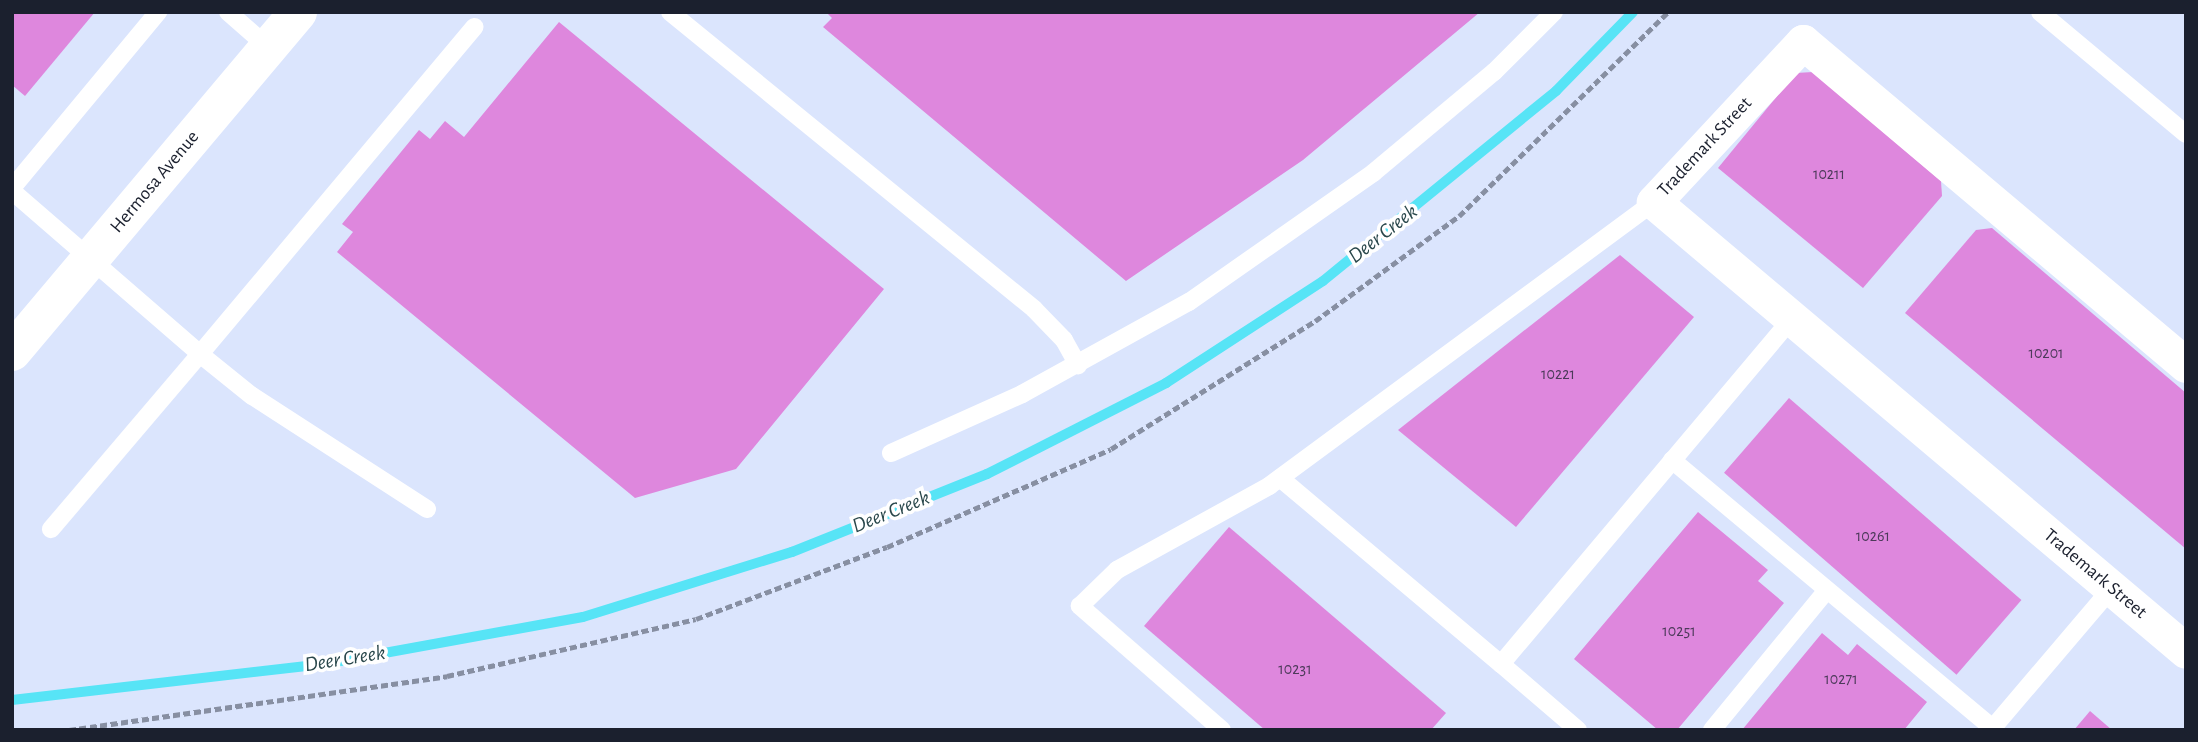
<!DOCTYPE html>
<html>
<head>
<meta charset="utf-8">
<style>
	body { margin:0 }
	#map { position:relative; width:2198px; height:742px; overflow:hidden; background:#dbe5fd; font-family:"Alegreya Sans",sans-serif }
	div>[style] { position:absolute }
	.stream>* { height:10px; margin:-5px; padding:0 5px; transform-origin:5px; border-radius:5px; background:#57e4f6 }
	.building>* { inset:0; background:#de87dd; transform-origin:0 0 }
	.path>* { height:4.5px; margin-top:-2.25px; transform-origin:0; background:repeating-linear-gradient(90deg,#878fa2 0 7px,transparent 0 10.5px) }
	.service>* { height:18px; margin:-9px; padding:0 9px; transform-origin:9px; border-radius:9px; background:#fff }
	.minor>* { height:35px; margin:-17.5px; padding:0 17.5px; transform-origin:17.5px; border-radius:17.5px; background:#fff }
	.tertiary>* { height:38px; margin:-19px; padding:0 19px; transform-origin:19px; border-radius:19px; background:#fff }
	span { translate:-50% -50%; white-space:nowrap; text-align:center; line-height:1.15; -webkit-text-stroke:7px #fff; paint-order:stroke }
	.number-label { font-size:16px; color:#4c3a5a }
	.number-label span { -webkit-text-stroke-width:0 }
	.street-label { font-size:19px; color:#1b202e }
	.water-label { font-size:21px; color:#29474b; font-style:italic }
	.frame { position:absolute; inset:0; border:14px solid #1b202e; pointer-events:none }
</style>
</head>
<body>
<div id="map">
	<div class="stream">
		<div style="left:12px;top:700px;width:314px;rotate:-6.6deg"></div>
		<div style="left:324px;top:664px;width:263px;rotate:-10.3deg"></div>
		<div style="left:583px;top:617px;width:219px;rotate:-17.3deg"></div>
		<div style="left:792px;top:552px;width:210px;rotate:-21.8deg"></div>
		<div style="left:987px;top:474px;width:201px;rotate:-26.9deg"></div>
		<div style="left:1166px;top:383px;width:187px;rotate:-33deg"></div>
		<div style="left:1323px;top:281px;width:301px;rotate:-39.2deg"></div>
		<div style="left:1556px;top:91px;width:110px;rotate:-45.7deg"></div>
	</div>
	<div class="building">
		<div style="clip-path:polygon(12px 12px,95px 12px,25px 96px,12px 85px)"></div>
		<div style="clip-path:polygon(826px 12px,1480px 12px,1303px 160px,1126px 281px,823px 27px,832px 18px)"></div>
		<div style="clip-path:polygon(559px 22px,884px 289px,736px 469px,635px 498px,337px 252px,353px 232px,342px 224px,419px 130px,430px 139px,445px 121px,464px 137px)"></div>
		<div style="clip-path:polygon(1813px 72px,1941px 181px,1942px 196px,1863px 288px,1718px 168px,1796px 73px)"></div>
		<div style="clip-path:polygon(1992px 228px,2186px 393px,2186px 549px,1905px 313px,1976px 230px)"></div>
		<div style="clip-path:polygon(1620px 255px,1694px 317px,1516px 527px,1398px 430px)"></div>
		<div style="left:1789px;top:398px;width:308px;height:99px;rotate:41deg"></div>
		<div style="clip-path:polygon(1698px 512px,1768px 570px,1758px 581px,1784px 603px,1677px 730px,1658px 730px,1574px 659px)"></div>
		<div style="clip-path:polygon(1229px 527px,1446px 713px,1431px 730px,1265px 730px,1144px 626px)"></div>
		<div style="clip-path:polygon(1822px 633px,1848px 655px,1857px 644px,1927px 702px,1904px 730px,1742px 730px)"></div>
		<div style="clip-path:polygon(2090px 711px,2112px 730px,2074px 730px)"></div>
	</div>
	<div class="path">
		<div style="left:69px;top:730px;width:382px;rotate:-8.1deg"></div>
		<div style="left:447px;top:676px;width:255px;rotate:-12.9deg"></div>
		<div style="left:696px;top:619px;width:204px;rotate:-20.7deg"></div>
		<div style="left:887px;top:547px;width:244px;rotate:-23.6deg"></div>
		<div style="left:1111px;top:449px;width:241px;rotate:-32.1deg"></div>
		<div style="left:1315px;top:321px;width:178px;rotate:-36.1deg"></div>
		<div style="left:1459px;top:216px;width:292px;rotate:-44.3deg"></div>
	</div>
	<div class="service">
		<div style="left:228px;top:12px;width:53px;rotate:41.2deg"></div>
		<div style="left:670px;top:12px;width:470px;rotate:39.2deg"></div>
		<div style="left:1034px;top:309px;width:43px;rotate:45.9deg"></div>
		<div style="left:1064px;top:340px;width:29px;rotate:61deg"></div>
		<div style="left:2040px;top:12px;width:190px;rotate:39.9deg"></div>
		<div style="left:12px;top:188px;width:229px;rotate:-50.3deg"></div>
		<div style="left:12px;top:191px;width:249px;rotate:40.9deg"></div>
		<div style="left:200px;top:354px;width:230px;rotate:130.4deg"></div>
		<div style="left:891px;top:453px;width:144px;rotate:-24.2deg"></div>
		<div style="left:1022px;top:394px;width:191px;rotate:-28.9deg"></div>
		<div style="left:1189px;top:302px;width:225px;rotate:-35deg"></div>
		<div style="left:1373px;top:173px;width:158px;rotate:-39.9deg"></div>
		<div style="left:1494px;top:72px;width:85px;rotate:-45deg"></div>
		<div style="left:1672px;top:460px;width:417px;rotate:39.9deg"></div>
		<div style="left:1280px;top:478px;width:289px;rotate:40.1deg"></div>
		<div style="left:427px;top:509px;width:208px;rotate:-147.1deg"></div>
		<div style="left:252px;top:396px;width:67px;rotate:-141.1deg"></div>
		<div style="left:200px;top:354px;width:427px;rotate:-50deg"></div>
		<div style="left:1222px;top:730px;width:189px;rotate:-138.9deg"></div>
		<div style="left:1080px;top:606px;width:52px;rotate:-44.2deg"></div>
		<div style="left:1117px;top:570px;width:174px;rotate:-28.9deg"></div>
		<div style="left:1269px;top:486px;width:478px;rotate:-36.4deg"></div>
		<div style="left:1578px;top:730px;width:101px;rotate:-139.4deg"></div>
		<div style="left:1501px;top:664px;width:452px;rotate:-49.9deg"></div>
		<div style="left:1712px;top:730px;width:181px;rotate:-50.6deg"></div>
		<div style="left:1991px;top:730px;width:185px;rotate:-49.6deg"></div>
	</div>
	<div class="minor">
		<div style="left:2186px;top:365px;width:501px;rotate:-139.86deg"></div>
		<div style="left:1803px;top:42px;width:219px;rotate:133deg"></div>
		<div style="left:1654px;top:202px;width:696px;rotate:40.16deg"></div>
	</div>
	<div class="tertiary">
		<div style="left:12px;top:352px;width:444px;rotate:-49.9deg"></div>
	</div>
	<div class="number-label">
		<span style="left:1829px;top:174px">10211</span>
		<span style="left:2046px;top:353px">10201</span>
		<span style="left:1558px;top:374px">10221</span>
		<span style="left:1873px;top:536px">10261</span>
		<span style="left:1679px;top:631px">10251</span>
		<span style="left:1295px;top:669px">10231</span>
		<span style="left:1841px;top:679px">10271</span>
	</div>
	<div class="street-label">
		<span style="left:1705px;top:147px;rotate:-47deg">Trademark Street</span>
		<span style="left:155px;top:182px;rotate:-50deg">Hermosa Avenue</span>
		<span style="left:2095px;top:574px;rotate:40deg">Trademark Street</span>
	</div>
	<div class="water-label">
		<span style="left:1383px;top:234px;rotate:-38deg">Deer Creek</span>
		<span style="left:891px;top:512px;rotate:-22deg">Deer Creek</span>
		<span style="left:345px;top:659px;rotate:-9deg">Deer Creek</span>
	</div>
	<div class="frame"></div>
</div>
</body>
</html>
